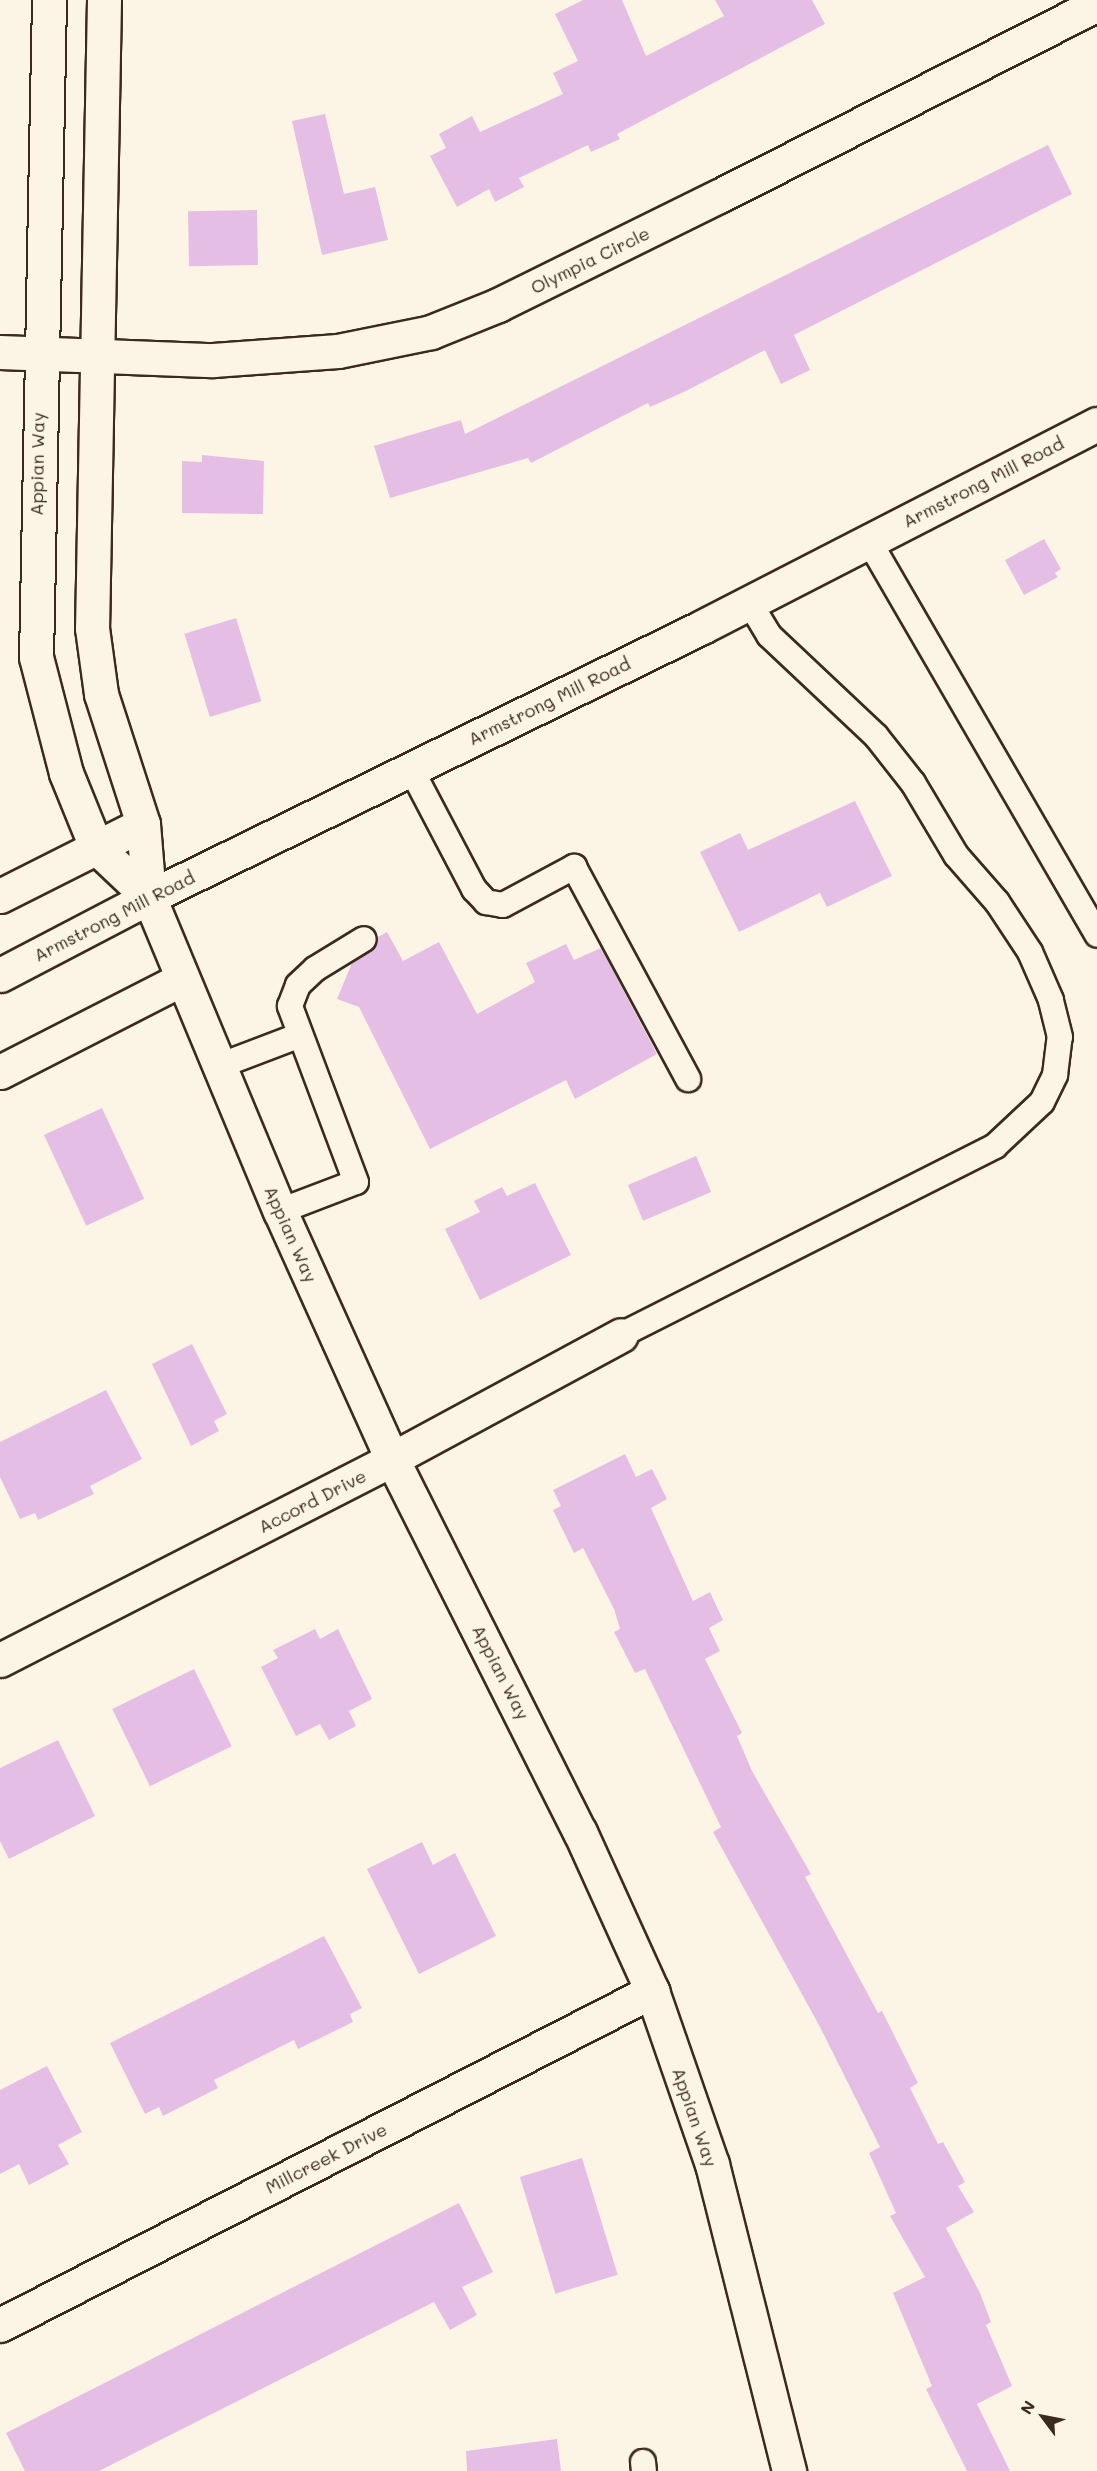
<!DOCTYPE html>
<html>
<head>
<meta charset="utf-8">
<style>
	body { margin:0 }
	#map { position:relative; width:1097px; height:2471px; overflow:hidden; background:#fcf5e5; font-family:Mali,sans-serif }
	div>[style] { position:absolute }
	.building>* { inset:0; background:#e5bee6; transform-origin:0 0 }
	.roads { filter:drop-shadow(2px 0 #3b2a1e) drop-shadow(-2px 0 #3b2a1e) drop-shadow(0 2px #3b2a1e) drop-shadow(0 -2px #3b2a1e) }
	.service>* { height:24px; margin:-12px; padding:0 12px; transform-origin:12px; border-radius:12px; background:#fcf5e5 }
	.minor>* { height:33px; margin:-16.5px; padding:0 16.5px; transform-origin:16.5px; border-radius:16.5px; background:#fcf5e5 }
	.tertiary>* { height:33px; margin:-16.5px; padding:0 16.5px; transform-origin:16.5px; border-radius:16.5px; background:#fcf5e5 }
	.secondary>* { height:33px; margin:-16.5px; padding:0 16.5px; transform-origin:16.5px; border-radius:16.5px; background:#fcf5e5 }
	span { translate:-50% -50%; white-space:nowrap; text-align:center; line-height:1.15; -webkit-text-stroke:4.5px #fcf5e5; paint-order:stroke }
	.street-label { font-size:18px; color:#3b2a1e }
	.north { position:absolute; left:1013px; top:2387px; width:60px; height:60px; -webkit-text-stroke:4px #fcf5e5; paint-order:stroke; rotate:302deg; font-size:16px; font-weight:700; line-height:24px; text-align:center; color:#3b2a1e }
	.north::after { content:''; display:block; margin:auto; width:21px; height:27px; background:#3b2a1e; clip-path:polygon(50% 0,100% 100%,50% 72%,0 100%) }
</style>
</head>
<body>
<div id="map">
	<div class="building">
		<div style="clip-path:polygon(583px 0,622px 0,646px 56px,724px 16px,715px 0,812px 0,825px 24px,617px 134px,620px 139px,591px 152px,588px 145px,519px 178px,524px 187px,495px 202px,489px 189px,457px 207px,430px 156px,446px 148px,439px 134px,472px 116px,480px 132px,563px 94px,553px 73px,578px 61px,555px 14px)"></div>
		<div style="clip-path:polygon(325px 114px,344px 194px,375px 187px,388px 240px,322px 255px,292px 121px)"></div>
		<div style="clip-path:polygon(1048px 145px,1072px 194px,794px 335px,810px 370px,781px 384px,765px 350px,686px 391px,650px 407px,648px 403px,531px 463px,528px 458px,390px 498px,374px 446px,461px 420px,465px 434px)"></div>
		<div style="left:257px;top:210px;width:55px;height:69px;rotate:89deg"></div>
		<div style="clip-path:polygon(202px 455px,264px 461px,263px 514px,182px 513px,182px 461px,202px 462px)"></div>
		<div style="clip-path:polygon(1044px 539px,1061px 569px,1055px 573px,1058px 577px,1024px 595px,1005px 560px)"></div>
		<div style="left:236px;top:618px;width:87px;height:54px;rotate:73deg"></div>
		<div style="clip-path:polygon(855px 801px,892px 876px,827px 907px,820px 893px,739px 932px,700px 852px,740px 833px,748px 850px)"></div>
		<div style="clip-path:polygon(387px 932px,403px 961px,439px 942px,477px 1014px,535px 982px,526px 963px,566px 944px,574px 960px,601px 948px,657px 1054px,575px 1099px,566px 1080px,430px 1149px,359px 1007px,337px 999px,352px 963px,372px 951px,378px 937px)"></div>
		<div style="left:102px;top:1108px;width:100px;height:64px;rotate:65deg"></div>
		<div style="left:696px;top:1156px;width:39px;height:74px;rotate:67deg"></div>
		<div style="clip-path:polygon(535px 1183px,571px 1255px,480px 1300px,445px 1229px,480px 1212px,474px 1201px,502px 1187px,507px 1196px)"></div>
		<div style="clip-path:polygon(192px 1344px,227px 1414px,214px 1421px,219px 1431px,191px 1446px,152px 1364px)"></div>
		<div style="clip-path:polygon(106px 1390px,142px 1459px,90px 1486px,94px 1494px,38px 1520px,35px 1513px,20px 1519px,0 1477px,0 1442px)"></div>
		<div style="clip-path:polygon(625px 1454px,636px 1477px,652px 1469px,667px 1499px,651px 1508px,693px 1601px,710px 1592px,723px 1620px,709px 1628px,720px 1651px,705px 1659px,742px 1733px,737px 1736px,752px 1771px,811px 1874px,805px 1877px,878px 2013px,882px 2011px,918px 2083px,910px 2088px,938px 2144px,943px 2142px,965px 2182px,958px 2186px,974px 2212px,946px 2228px,980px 2293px,991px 2322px,986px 2325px,1012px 2386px,977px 2404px,1010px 2471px,967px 2471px,926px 2389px,932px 2386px,893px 2293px,925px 2277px,890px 2216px,896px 2213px,869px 2153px,880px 2147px,820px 2027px,713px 1832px,721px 1827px,645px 1669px,635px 1673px,614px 1632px,620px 1629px,614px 1609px,583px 1548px,574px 1553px,553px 1510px,561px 1506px,553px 1490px)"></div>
		<div style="clip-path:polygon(315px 1629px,320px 1639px,338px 1629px,372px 1699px,349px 1711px,356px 1726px,329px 1740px,320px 1724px,296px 1736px,261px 1667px,278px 1658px,273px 1650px)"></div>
		<div style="left:194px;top:1669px;width:86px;height:91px;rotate:64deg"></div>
		<div style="clip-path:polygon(58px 1740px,95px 1816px,9px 1859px,0 1841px,0 1768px)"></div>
		<div style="clip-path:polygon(422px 1842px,433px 1865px,455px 1853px,496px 1936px,419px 1974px,367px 1869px)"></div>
		<div style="clip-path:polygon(324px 1936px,362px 2008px,350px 2014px,353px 2022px,298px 2049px,294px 2040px,214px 2080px,218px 2088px,163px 2116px,159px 2107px,145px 2114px,110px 2043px)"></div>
		<div style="clip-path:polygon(47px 2066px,82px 2132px,58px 2145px,69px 2164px,29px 2185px,19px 2164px,0 2174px,0 2090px)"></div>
		<div style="left:582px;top:2158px;width:122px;height:65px;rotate:73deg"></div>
		<div style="clip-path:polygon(459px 2203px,493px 2272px,462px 2287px,477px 2315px,450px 2330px,434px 2302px,99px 2471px,25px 2471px,6px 2433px)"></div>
		<div style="clip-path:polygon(557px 2439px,561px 2471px,467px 2471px,466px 2451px)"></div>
	</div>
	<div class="roads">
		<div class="service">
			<div style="left:869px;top:541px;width:455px;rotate:59.9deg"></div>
			<div style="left:411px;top:769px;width:136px;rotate:62.3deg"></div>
			<div style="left:474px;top:889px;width:18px;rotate:47deg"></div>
			<div style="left:486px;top:902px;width:17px;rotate:10deg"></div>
			<div style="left:503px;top:905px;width:81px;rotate:-28.2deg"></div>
			<div style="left:574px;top:867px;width:241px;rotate:61.7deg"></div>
			<div style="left:219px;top:1066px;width:85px;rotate:-20.8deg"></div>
			<div style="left:280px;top:1211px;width:81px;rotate:-20.9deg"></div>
			<div style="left:356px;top:1182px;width:188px;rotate:-110.6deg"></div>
			<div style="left:290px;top:1006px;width:22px;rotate:-69deg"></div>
			<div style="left:298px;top:985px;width:23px;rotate:-43deg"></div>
			<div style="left:315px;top:969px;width:57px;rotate:-31.5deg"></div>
			<div style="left:621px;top:1335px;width:419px;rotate:-26.8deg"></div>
			<div style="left:995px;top:1146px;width:64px;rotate:-43.1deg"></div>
			<div style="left:1042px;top:1102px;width:30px;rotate:-64deg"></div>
			<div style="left:1055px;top:1075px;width:38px;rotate:-83deg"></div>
			<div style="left:1060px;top:1037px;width:38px;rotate:-104deg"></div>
			<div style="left:1051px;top:1000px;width:52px;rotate:-113.6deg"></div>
			<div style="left:1030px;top:952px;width:60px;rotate:-123.4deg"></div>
			<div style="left:997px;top:902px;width:62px;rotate:-131.1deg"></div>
			<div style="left:956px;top:855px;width:84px;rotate:-120.8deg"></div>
			<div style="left:913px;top:783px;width:60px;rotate:-128.2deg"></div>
			<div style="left:876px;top:736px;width:147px;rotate:-136.7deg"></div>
			<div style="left:769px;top:635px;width:39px;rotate:-121deg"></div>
			<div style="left:643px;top:2462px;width:9px;rotate:84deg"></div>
		</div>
		<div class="minor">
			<div style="left:49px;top:0;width:657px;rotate:91.13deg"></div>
			<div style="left:36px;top:657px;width:120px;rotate:75.5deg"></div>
			<div style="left:66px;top:773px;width:80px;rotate:67.9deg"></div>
			<div style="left:96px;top:847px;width:73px;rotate:43.3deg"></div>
			<div style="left:104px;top:0;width:628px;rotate:91.09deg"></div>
			<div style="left:92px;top:628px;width:67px;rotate:82.2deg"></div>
			<div style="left:101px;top:694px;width:137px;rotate:72.1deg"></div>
			<div style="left:143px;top:824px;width:73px;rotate:85.3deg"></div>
			<div style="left:0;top:352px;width:213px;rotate:2.2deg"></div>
			<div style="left:213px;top:360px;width:125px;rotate:-4.1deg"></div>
			<div style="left:338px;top:351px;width:95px;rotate:-11.5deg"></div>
			<div style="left:431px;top:332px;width:72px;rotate:-21.9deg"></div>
			<div style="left:498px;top:305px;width:246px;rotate:-26.3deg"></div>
			<div style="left:719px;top:196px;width:424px;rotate:-26.9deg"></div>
			<div style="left:0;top:896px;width:160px;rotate:-26.7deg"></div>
			<div style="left:0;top:1072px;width:204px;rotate:-27.1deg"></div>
			<div style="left:0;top:1660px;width:441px;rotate:-27.1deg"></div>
			<div style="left:392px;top:1459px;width:260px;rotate:-28.4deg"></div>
			<div style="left:0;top:2325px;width:733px;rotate:-27.12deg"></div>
		</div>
		<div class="tertiary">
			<div style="left:149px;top:897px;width:340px;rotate:67.4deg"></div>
			<div style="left:280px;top:1211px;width:272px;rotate:65.7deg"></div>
			<div style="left:392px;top:1459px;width:418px;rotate:63.3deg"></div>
			<div style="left:580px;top:1832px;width:175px;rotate:65.6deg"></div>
			<div style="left:652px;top:1991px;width:183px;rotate:70.9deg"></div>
			<div style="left:712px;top:2164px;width:317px;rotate:75.9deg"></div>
		</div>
		<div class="secondary">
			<div style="left:0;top:975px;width:168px;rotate:-27.6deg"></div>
			<div style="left:149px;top:897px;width:615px;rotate:-26.02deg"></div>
			<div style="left:702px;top:627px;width:444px;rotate:-27.2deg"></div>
		</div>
	</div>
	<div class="street-label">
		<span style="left:590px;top:260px;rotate:-26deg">Olympia Circle</span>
		<span style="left:37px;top:464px;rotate:-89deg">Appian Way</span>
		<span style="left:983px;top:482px;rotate:-27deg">Armstrong Mill Road</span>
		<span style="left:549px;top:701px;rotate:-26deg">Armstrong Mill Road</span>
		<span style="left:114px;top:916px;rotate:-27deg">Armstrong Mill Road</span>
		<span style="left:291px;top:1234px;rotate:66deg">Appian Way</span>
		<span style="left:312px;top:1501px;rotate:-27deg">Accord Drive</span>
		<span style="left:501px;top:1672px;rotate:63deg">Appian Way</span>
		<span style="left:695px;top:2117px;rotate:71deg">Appian Way</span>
		<span style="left:326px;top:2158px;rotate:-27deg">Millcreek Drive</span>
	</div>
	<div class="north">N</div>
</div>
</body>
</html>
